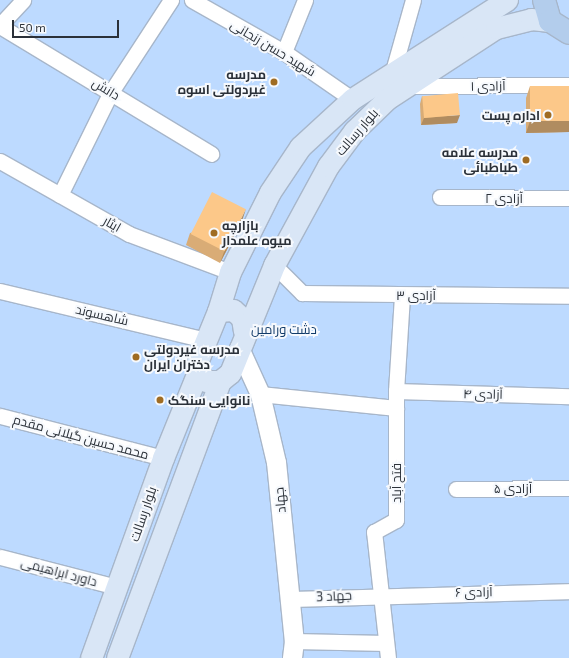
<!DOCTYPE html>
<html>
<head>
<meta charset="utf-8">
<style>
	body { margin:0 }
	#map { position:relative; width:569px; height:658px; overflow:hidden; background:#f6f9fd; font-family:"Exo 2",Cairo,sans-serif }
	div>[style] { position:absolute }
	.green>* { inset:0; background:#bddaff; transform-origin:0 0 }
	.roads { filter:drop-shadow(1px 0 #a7b6ca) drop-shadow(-1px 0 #a7b6ca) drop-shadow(0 1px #a7b6ca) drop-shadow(0 -1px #a7b6ca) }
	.minor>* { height:15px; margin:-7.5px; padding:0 7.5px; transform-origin:7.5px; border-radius:7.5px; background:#fff }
	.tertiary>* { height:19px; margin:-9.5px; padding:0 9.5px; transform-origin:9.5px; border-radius:9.5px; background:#fff }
	.secondary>* { height:21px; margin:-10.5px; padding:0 10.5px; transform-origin:10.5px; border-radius:10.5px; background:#d9e6f6 }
	.primary>* { height:22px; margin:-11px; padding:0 11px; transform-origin:11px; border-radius:11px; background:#b3cdec }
	.wall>* { inset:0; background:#d9ac76 }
	.shaded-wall>* { inset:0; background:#b08c60 }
	.building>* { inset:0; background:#fcc889; transform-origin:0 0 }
	.dots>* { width:11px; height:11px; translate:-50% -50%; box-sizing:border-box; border:2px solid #f6f9fd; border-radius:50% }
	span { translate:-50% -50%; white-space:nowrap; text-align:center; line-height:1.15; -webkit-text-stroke:4px #f6f9fd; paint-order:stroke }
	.street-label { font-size:13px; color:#2b3139 }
	.poi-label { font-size:13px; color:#2b3139; font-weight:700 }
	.right { translate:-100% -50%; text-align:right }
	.left { translate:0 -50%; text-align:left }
	.park-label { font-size:13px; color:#113b69 }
	.scale { position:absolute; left:12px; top:20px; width:107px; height:18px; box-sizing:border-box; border:2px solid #2b3139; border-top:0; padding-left:5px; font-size:12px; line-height:14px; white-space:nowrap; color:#2b3139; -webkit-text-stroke:3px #f6f9fd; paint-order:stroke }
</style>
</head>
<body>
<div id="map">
	<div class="green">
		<div style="left:0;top:0;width:569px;height:658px"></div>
	</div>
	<div class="roads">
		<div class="minor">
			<div style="left:192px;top:0;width:106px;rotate:29.5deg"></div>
			<div style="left:284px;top:52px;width:83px;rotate:34.7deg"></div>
			<div style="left:0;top:25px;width:34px;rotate:-47deg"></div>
			<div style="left:0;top:26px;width:247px;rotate:31.2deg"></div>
			<div style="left:284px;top:52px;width:56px;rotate:-68deg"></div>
			<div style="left:393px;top:71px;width:74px;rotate:-74.3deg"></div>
			<div style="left:407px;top:86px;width:162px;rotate:-0.4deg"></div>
			<div style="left:0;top:161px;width:148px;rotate:29.5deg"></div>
			<div style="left:129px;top:234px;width:108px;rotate:20.6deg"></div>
			<div style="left:60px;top:195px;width:115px;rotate:-63.7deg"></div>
			<div style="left:111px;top:92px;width:110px;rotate:-56.9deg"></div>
			<div style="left:440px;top:197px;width:129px;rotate:0.4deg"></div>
			<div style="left:274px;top:265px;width:40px;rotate:45deg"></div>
			<div style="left:302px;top:293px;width:267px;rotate:0.6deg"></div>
			<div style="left:0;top:291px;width:211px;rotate:13.4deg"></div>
			<div style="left:396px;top:391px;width:173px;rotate:1.7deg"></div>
			<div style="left:260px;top:394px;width:137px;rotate:5.9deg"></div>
			<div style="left:0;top:416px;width:168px;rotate:14.4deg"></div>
			<div style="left:456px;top:489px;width:113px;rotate:-0.5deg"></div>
			<div style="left:0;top:557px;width:121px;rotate:14.4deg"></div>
			<div style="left:290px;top:599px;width:279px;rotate:-1.6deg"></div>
			<div style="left:294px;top:641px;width:92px;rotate:1.2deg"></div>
			<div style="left:388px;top:658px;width:127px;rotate:-96.3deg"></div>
			<div style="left:374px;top:532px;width:25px;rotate:-29deg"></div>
			<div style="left:396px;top:520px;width:129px;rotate:-90deg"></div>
			<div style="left:396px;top:391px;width:96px;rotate:-86.4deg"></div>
		</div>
		<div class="tertiary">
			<div style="left:239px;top:348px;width:51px;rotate:65.5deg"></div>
			<div style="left:260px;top:394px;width:70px;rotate:76.8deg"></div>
			<div style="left:276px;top:462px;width:180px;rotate:84.3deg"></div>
			<div style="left:294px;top:641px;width:17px;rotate:97deg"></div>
		</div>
		<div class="secondary">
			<div style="left:218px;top:311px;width:41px;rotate:-72.9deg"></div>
			<div style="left:230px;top:272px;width:89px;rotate:-63.4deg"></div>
			<div style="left:270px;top:192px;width:54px;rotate:-56.3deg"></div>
			<div style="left:300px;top:147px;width:71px;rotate:-42.7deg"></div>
			<div style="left:352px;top:99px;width:184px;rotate:-32.6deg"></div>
			<div style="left:244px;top:331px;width:13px;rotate:-99deg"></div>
			<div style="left:242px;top:318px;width:12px;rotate:-138deg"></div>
			<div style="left:233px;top:310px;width:15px;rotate:176deg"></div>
			<div style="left:218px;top:311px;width:53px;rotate:112.2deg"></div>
			<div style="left:198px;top:360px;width:12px;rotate:90deg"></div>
			<div style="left:198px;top:372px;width:12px;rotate:48deg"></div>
			<div style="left:206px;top:381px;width:14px"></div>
			<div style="left:220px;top:381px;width:13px;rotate:-39deg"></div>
			<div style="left:230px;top:373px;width:117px;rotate:-67.8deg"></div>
			<div style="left:274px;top:265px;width:113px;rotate:-61.4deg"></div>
			<div style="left:328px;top:166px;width:44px;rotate:-53.4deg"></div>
			<div style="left:354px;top:131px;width:46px;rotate:-44.1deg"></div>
			<div style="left:387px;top:99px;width:130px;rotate:-33.1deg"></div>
			<div style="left:496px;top:28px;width:36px;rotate:-14deg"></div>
			<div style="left:531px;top:19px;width:19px;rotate:6deg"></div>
			<div style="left:91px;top:658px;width:213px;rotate:-70.2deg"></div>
			<div style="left:163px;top:458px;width:93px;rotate:-67.9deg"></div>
			<div style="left:117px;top:658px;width:296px;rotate:-69.6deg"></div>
		</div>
		<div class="primary">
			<div style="left:544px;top:0;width:22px;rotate:74deg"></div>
			<div style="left:550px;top:21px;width:22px;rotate:32deg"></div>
		</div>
	</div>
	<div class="wall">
		<div style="clip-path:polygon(530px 86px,569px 86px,569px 132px,526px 133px,526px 98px)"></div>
		<div style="clip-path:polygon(422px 96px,457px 123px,421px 125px,420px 104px)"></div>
		<div style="clip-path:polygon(242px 221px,220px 263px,186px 245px,190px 233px)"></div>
	</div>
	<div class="shaded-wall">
		<div style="clip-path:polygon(460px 115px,457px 123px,421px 125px,424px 118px)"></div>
		<div style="clip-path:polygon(530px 121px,569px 121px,569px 132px,526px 133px)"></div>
		<div style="clip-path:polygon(246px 209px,242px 221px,220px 263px,224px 252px)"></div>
	</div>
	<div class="building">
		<div style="left:530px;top:86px;width:39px;height:35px"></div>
		<div style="left:458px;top:93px;width:22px;height:36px;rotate:85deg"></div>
		<div style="left:212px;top:192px;width:38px;height:47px;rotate:27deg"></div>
	</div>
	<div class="dots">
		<div style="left:274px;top:82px;background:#9f6c23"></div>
		<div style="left:548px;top:115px;background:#9f6c23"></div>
		<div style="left:526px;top:160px;background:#9f6c23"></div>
		<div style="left:214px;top:233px;background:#9f6c23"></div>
		<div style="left:136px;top:357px;background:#9f6c23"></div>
		<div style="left:160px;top:400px;background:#9f6c23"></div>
	</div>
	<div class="street-label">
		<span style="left:273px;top:48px;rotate:31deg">شهید حسن زنجانی</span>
		<span style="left:488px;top:86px;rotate:-1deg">آزادی ۱</span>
		<span style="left:106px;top:89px;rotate:31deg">دانش</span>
		<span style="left:357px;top:132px;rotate:-49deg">بلوار رسالت</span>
		<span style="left:504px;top:198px">آزادی ۲</span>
		<span style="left:112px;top:224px;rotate:29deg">ایثار</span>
		<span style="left:416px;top:295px">آزادی ۳</span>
		<span style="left:102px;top:315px;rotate:13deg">شاهسوند</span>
		<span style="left:483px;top:394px;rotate:1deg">آزادی ۴</span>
		<span style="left:81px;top:437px;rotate:15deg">محمد حسین گیلانی مقدم</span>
		<span style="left:396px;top:483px;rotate:-90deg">فتح آباد</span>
		<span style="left:513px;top:488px">آزادی ۵</span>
		<span style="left:280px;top:500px;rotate:-95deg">جهاد</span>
		<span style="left:143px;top:514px;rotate:-71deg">بلوار رسالت</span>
		<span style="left:59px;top:572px;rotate:15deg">داورد ابراهیمی</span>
		<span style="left:474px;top:592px;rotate:-1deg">آزادی ۶</span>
		<span style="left:334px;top:596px;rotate:-3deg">جهاد 3</span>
	</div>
	<div class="poi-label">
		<span class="right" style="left:266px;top:82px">مدرسه<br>غیردولتی اسوه</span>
		<span class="right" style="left:540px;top:115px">اداره پست</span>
		<span class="right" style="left:518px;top:160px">مدرسه علامه<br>طباطبائی</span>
		<span class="left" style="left:222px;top:233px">بازارچه<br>میوه علمدار</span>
		<span class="left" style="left:144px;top:357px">مدرسه غیردولتی<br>دختران ایران</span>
		<span class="left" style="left:168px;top:400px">نانوایی سنگک</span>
	</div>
	<div class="park-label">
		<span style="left:284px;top:329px">دشت ورامین</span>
	</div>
	<div class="scale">50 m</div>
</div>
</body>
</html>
